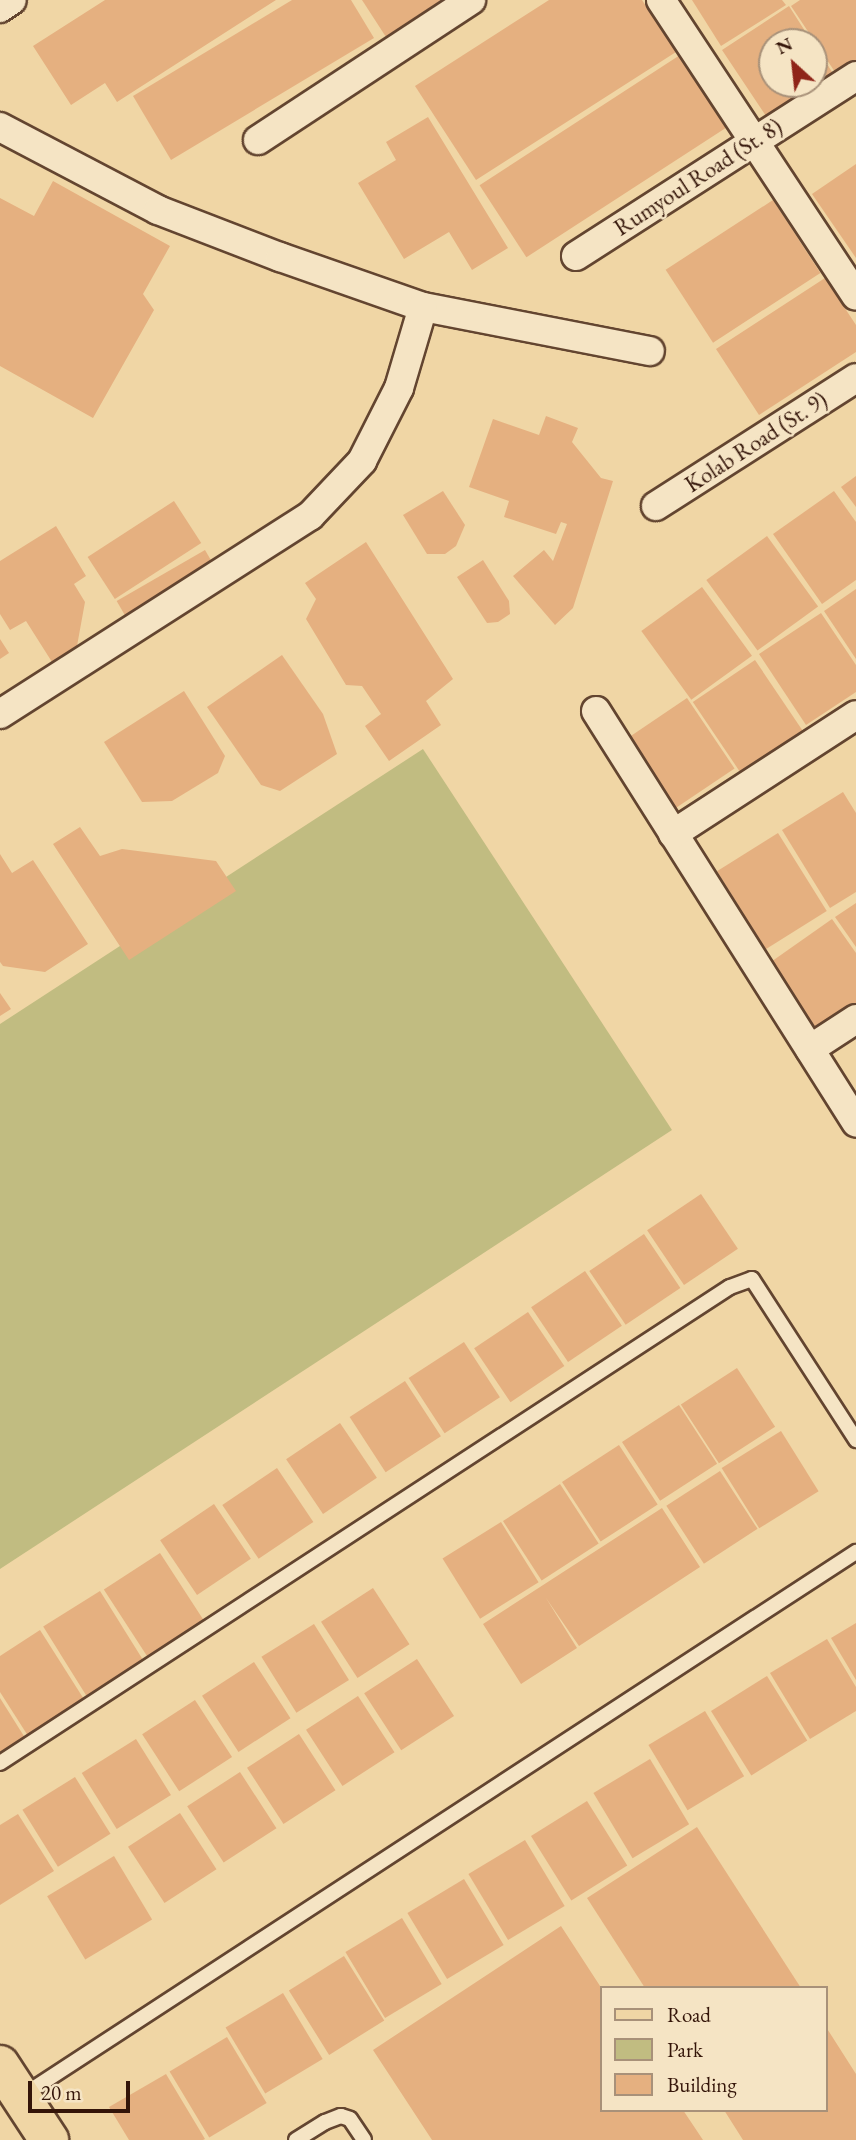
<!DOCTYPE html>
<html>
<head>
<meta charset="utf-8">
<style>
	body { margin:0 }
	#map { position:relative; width:856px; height:2140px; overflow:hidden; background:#f0d6a5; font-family:"EB Garamond",serif }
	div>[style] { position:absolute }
	.green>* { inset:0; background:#c1bc81 }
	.building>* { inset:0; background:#e5b080; transform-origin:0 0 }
	.roads { filter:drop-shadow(2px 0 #634530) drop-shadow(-2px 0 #634530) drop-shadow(0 2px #634530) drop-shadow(0 -2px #634530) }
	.service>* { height:14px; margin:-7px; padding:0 7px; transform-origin:7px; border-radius:7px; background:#f5e4c4 }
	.minor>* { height:28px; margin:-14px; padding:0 14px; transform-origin:14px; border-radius:14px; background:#f5e4c4 }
	.primary>* { height:38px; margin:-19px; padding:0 19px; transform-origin:19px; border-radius:19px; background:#f0d6a5 }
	span { translate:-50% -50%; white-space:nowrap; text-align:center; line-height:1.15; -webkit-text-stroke:5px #f5e4c4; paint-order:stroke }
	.street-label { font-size:23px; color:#341509 }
	.legend { position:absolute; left:600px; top:1986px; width:228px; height:126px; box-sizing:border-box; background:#f5e4c4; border:2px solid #a89179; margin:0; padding:9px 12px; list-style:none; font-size:21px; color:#341509 }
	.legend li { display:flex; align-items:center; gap:14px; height:35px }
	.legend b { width:35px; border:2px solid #a89179 }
	.north { position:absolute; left:758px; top:28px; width:70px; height:70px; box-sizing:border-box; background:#f5e4c4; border:2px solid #a89179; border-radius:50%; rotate:333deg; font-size:19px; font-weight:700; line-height:28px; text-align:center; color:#341509 }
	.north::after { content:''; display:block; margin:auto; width:24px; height:32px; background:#8f2418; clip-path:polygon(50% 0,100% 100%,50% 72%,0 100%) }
	.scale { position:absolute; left:28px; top:2081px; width:102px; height:32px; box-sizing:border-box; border:4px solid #341509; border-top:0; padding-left:9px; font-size:21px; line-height:24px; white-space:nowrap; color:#341509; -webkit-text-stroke:5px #f5e4c4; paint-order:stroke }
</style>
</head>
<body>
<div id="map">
	<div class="green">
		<div style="clip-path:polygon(423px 749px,672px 1130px,0 1569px,0 1024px)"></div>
	</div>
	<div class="building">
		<div style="clip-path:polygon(105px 0,276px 0,117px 102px,105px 83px,71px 105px,33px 46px)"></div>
		<div style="clip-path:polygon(292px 0,351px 0,374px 38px,171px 160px,133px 96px)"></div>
		<div style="clip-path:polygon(362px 0,442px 0,386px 37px)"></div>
		<div style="clip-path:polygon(549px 0,642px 0,676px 52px,476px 180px,415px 86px)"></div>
		<div style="clip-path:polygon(692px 0,782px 0,786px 5px,721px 46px)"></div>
		<div style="clip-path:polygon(800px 0,856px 0,856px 66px,839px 78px,791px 6px)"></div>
		<div style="clip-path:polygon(789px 6px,812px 42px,772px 42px,772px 84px,814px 84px,814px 44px,836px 78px,770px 122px,722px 50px)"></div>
		<div style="left:680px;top:55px;width:86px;height:239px;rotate:57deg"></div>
		<div style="clip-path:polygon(428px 117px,508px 248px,472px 270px,449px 232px,404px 259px,358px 183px,396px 160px,386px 142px)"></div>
		<div style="clip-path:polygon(856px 164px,856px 258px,812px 194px)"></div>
		<div style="clip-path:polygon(53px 181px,170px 246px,143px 294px,154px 310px,93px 418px,0 366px,0 198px,34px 216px)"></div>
		<div style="left:773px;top:200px;width:87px;height:128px;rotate:57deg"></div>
		<div style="clip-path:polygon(825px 278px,856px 325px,856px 352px,759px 415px,716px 349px)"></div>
		<div style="clip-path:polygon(546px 416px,578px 428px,572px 442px,601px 478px,613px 481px,573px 608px,555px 625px,513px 576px,544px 550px,553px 561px,567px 524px,561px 522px,556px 534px,504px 517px,509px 501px,469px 487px,493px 419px,539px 435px)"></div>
		<div style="clip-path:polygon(856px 476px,856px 507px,841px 487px)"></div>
		<div style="clip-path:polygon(443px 491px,465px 525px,456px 546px,445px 554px,427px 554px,403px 515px)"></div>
		<div style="clip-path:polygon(834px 491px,856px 522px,856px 580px,822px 604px,773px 534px)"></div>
		<div style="left:174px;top:501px;width:50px;height:103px;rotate:57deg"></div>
		<div style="clip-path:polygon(56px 526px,86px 576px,74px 584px,85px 602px,77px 646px,52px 662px,26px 621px,10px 630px,0 614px,0 561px)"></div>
		<div style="left:767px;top:536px;width:87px;height:75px;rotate:54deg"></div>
		<div style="clip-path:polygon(366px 542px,453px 679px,426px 701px,441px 725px,389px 761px,365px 726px,381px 714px,362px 686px,346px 685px,306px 619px,316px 599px,305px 583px)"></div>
		<div style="left:205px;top:550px;width:24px;height:102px;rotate:60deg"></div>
		<div style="clip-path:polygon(483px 560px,509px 601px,510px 614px,498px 622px,487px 623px,457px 577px)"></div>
		<div style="left:702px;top:587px;width:85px;height:75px;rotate:54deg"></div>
		<div style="clip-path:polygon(856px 589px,856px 659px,824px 611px)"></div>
		<div style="clip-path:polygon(821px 613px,856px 665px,856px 692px,806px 725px,759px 654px)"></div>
		<div style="clip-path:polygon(0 639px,9px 653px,0 659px)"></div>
		<div style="clip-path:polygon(282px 655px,323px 714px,337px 754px,280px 791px,261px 785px,207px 707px)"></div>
		<div style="left:755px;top:660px;width:85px;height:75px;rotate:56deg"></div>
		<div style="clip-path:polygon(184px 691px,225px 756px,218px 773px,172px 801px,142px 802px,104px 742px)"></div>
		<div style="left:687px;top:698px;width:85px;height:74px;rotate:56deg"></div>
		<div style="clip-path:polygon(843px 792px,856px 813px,856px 892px,830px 908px,782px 830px)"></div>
		<div style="clip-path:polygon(80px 827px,100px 856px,122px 849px,216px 861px,236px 891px,129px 960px,53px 844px)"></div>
		<div style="left:778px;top:833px;width:92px;height:72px;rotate:58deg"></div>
		<div style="clip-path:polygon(0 854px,12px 873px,33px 860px,88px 944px,45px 972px,3px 966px,0 962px)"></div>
		<div style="clip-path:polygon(856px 903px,856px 947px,835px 917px)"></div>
		<div style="clip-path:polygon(832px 919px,856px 953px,856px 1007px,818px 1033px,768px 964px)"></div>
		<div style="clip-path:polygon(0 993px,11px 1009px,0 1016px)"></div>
		<div style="left:701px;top:1194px;width:66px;height:65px;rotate:56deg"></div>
		<div style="left:644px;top:1234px;width:65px;height:66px;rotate:56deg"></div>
		<div style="left:585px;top:1271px;width:66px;height:65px;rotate:56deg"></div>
		<div style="left:528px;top:1312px;width:65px;height:65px;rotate:56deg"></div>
		<div style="left:464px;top:1342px;width:66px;height:66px;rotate:57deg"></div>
		<div style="left:737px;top:1368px;width:70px;height:67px;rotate:57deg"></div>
		<div style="left:405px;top:1381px;width:66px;height:66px;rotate:57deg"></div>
		<div style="left:679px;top:1405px;width:70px;height:68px;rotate:57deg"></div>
		<div style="left:340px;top:1423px;width:66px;height:65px;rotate:56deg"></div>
		<div style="left:781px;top:1431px;width:71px;height:70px;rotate:58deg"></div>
		<div style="left:619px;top:1445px;width:71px;height:68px;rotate:57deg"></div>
		<div style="left:277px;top:1468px;width:65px;height:66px;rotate:56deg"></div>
		<div style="left:720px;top:1471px;width:69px;height:64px;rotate:57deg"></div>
		<div style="left:560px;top:1484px;width:71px;height:68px;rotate:57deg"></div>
		<div style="left:214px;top:1504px;width:66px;height:65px;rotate:56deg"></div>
		<div style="clip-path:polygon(662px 1508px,700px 1567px,579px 1646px,546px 1598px,577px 1648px,521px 1684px,483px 1624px)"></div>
		<div style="left:501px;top:1522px;width:71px;height:69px;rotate:58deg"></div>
		<div style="left:160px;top:1553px;width:85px;height:67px;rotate:57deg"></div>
		<div style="left:373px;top:1588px;width:67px;height:62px;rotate:57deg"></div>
		<div style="left:100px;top:1591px;width:86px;height:67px;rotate:58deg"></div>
		<div style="clip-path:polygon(856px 1623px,856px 1680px,831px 1638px)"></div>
		<div style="left:314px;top:1624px;width:66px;height:62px;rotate:58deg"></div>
		<div style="clip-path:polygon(40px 1630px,87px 1704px,30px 1739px,0 1692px,0 1656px)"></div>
		<div style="clip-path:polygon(827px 1639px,856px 1687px,856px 1711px,810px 1739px,770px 1673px)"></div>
		<div style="left:417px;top:1659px;width:68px;height:63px;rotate:57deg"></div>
		<div style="left:254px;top:1662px;width:67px;height:62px;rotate:57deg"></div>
		<div style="left:767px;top:1676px;width:76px;height:66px;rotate:58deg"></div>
		<div style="left:358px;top:1696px;width:67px;height:62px;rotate:57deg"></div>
		<div style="clip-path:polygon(0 1698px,27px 1741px,0 1758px)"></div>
		<div style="left:195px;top:1700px;width:68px;height:63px;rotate:57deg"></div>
		<div style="left:705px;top:1711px;width:76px;height:66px;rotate:59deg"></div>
		<div style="left:299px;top:1734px;width:67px;height:62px;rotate:57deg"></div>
		<div style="left:136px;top:1739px;width:66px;height:64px;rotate:58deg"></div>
		<div style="left:650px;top:1759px;width:76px;height:66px;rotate:59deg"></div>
		<div style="left:240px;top:1772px;width:67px;height:63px;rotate:57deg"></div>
		<div style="left:75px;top:1777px;width:67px;height:62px;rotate:58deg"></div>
		<div style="left:587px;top:1801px;width:76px;height:66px;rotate:58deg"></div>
		<div style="left:180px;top:1813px;width:67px;height:62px;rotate:57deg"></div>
		<div style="clip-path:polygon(18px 1814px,54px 1871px,0 1905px,0 1825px)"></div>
		<div style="clip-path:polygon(697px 1827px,801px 1988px,645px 1988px,587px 1898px)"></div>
		<div style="left:525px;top:1840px;width:77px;height:66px;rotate:59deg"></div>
		<div style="left:114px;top:1856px;width:74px;height:78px;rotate:59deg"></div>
		<div style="left:464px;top:1879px;width:77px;height:66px;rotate:59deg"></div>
		<div style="left:402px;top:1918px;width:77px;height:66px;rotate:59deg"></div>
		<div style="clip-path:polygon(561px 1926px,602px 1989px,602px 2110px,683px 2110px,703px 2140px,432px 2140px,373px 2050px)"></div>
		<div style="left:344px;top:1956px;width:76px;height:65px;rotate:58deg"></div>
		<div style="left:283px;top:1993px;width:77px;height:67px;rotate:59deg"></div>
		<div style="clip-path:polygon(826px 2027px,856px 2074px,856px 2140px,743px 2140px,724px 2110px,826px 2110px)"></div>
		<div style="left:227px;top:2037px;width:77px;height:67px;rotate:59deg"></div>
		<div style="clip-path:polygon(166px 2074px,205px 2139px,203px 2140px,129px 2140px,109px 2107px)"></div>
	</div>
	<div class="roads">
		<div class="service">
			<div style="left:0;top:1763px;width:871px;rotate:-33.11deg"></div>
			<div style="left:730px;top:1287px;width:23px;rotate:-20deg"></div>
			<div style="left:752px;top:1279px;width:192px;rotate:57.1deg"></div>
			<div style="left:22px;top:2096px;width:996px;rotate:-33.12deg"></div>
			<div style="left:296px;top:2140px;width:34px;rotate:-32deg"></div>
			<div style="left:325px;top:2122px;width:17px;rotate:-21deg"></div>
			<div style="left:341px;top:2116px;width:9px;rotate:18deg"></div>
			<div style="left:350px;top:2119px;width:25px;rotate:56deg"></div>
		</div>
		<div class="minor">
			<div style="left:661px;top:0;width:354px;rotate:56.6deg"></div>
			<div style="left:0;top:8px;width:14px;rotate:-34deg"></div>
			<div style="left:0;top:127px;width:178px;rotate:27.7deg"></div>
			<div style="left:158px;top:210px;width:131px;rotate:21.1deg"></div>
			<div style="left:280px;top:257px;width:151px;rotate:19.3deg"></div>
			<div style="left:423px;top:307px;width:231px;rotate:11deg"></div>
			<div style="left:258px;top:140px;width:255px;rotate:-33.3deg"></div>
			<div style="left:576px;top:256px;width:333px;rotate:-32.7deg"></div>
			<div style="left:656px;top:506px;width:237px;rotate:-32.6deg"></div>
			<div style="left:596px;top:711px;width:487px;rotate:57.7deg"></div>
			<div style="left:0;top:714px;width:368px;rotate:-32.6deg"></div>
			<div style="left:310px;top:516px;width:76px;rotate:-46.6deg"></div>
			<div style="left:362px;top:461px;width:82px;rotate:-63.1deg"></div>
			<div style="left:399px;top:388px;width:84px;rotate:-73.5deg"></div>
			<div style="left:673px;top:834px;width:218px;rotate:-33deg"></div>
			<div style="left:810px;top:1049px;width:55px;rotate:-33.1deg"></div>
		</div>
		<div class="primary">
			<div style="left:0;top:2065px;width:90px;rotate:56.8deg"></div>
		</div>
	</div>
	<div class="street-label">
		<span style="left:698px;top:177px;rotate:-33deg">Rumyoul Road (St. 8)</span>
		<span style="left:756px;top:442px;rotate:-33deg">Kolab Road (St. 9)</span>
	</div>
	<ul class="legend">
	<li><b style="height:9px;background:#f0d6a5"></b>Road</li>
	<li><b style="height:19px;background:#c1bc81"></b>Park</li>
	<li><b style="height:19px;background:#e5b080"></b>Building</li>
	</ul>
	<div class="north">N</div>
	<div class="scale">20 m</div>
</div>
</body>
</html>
